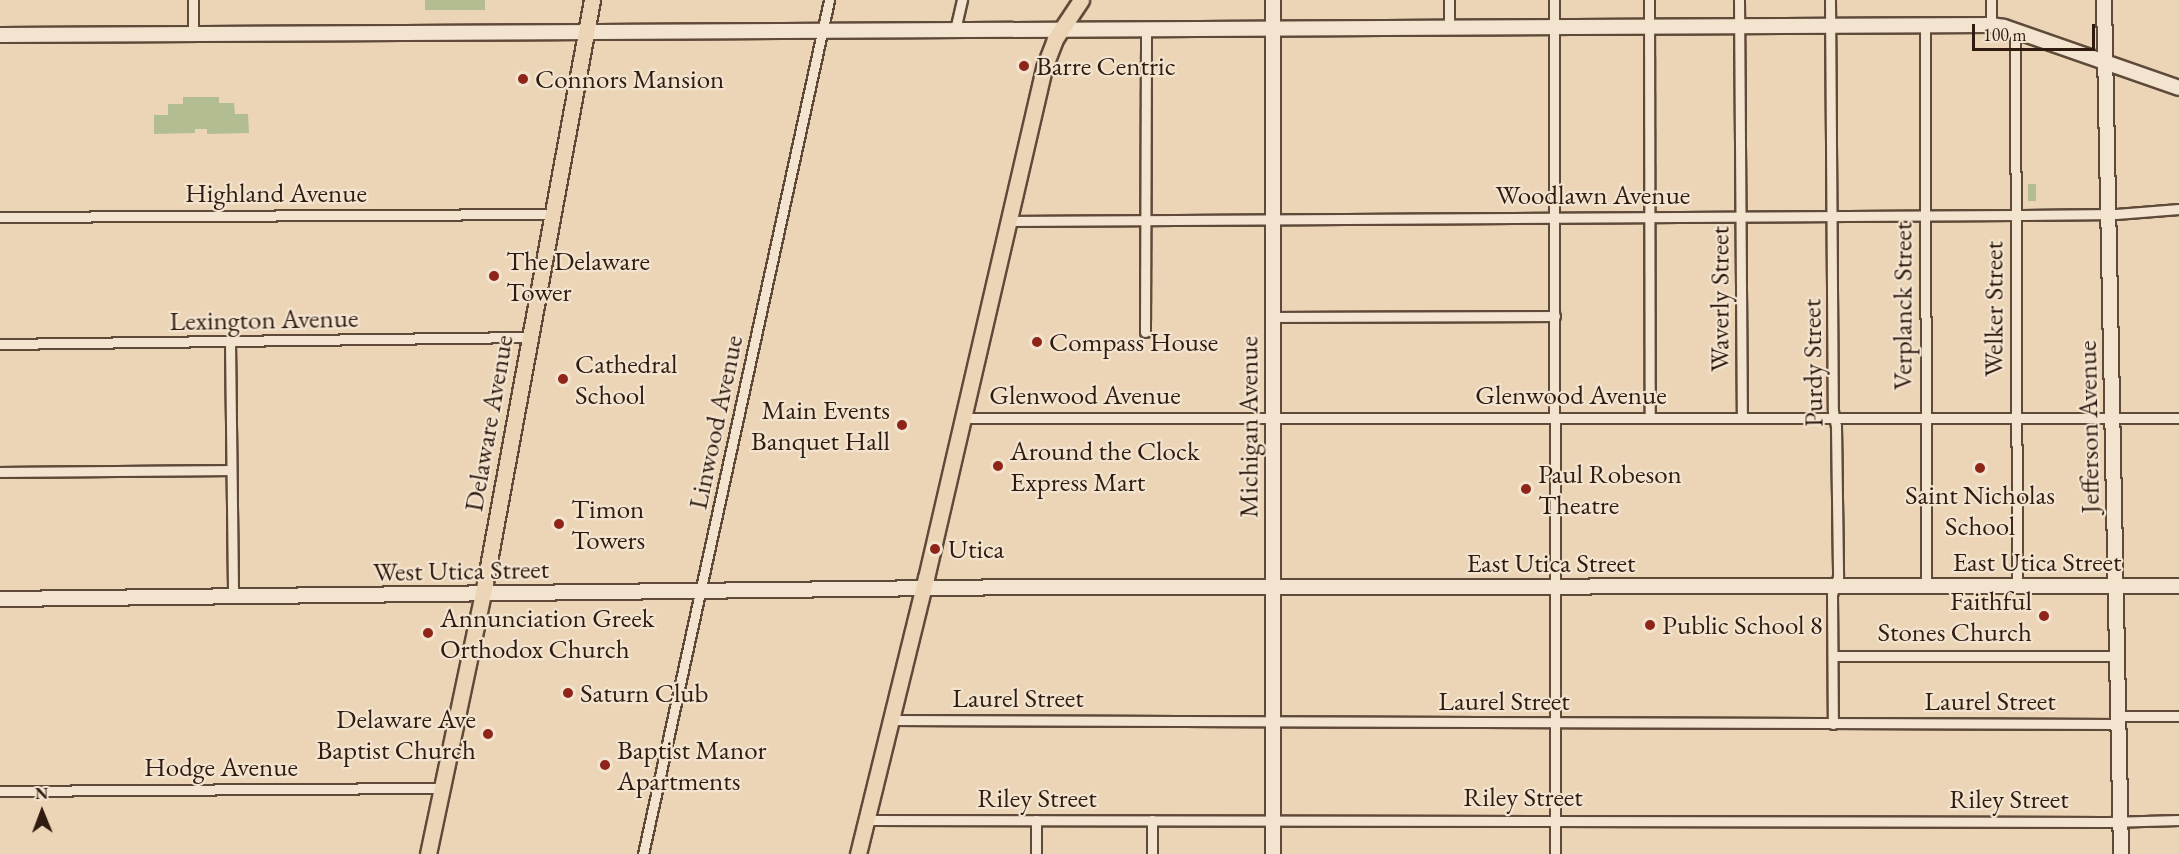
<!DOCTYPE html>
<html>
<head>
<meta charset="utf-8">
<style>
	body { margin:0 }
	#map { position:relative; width:2179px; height:854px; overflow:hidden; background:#ecd5b6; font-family:"EB Garamond",serif }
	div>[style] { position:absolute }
	.green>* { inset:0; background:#b2be92; transform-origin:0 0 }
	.roads { filter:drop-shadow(2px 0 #5f4a3a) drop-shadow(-2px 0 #5f4a3a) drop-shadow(0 2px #5f4a3a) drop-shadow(0 -2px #5f4a3a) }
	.street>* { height:9px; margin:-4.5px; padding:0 4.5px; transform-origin:4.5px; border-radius:4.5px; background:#f3e4d0 }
	.secondary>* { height:14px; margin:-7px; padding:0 7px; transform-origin:7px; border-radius:7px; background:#f3e4d0 }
	.primary>* { height:15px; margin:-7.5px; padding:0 7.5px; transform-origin:7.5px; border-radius:7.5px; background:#ecd5b6 }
	.dots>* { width:16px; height:16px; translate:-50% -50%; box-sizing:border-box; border:3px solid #f3e4d0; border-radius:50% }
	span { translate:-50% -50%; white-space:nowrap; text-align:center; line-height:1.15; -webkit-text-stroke:4.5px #f3e4d0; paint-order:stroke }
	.poi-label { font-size:27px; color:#301b10 }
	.left { translate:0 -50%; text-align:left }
	.right { translate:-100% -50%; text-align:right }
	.street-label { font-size:27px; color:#301b10 }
	.north { position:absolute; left:12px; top:782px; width:60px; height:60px; -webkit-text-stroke:4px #f3e4d0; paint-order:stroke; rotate:359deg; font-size:16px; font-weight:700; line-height:24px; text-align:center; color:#301b10 }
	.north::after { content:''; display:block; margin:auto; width:21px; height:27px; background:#301b10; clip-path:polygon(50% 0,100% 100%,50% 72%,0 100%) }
	.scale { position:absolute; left:1972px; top:24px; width:123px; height:27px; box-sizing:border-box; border:3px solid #301b10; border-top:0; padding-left:8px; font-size:18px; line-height:21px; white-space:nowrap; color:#301b10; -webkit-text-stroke:4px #f3e4d0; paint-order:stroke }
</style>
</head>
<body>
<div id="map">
	<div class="green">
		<div style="left:425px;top:0;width:60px;height:10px"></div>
		<div style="clip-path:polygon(183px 97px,219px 97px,219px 103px,234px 103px,235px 114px,248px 114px,249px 133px,207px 134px,207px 129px,195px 129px,195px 133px,154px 134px,154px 115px,168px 115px,168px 104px,183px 104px)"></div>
		<div style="left:2028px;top:184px;width:8px;height:17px"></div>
	</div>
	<div class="roads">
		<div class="street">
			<div style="left:193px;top:0;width:34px;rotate:90deg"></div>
			<div style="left:1449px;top:0;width:28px;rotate:90deg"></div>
			<div style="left:1554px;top:0;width:854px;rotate:89.93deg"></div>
			<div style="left:1649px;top:0;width:418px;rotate:89.9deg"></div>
			<div style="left:1739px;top:0;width:417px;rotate:89.6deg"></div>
			<div style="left:1830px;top:0;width:411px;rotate:89.6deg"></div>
			<div style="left:1833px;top:411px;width:15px;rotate:79deg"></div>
			<div style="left:1836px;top:426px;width:151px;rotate:89.2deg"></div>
			<div style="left:1838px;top:577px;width:18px;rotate:109deg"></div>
			<div style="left:1832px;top:594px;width:130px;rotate:89.6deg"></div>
			<div style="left:1925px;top:25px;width:562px;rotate:89.9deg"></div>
			<div style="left:1991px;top:25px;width:25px;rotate:-90deg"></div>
			<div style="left:955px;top:30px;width:31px;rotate:-77deg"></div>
			<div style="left:2015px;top:31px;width:555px;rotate:89.79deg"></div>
			<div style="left:0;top:217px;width:552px;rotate:-0.31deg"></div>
			<div style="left:1008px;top:221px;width:1008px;rotate:-0.34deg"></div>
			<div style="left:2016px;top:215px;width:100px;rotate:-0.6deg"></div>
			<div style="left:2116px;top:214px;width:63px;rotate:-4.5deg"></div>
			<div style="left:1272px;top:317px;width:283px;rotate:-0.2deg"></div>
			<div style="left:1145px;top:332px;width:302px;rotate:-89.8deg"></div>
			<div style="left:230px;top:342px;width:254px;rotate:89.3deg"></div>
			<div style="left:0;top:344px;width:529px;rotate:-0.76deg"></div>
			<div style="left:963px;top:418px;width:1216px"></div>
			<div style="left:0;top:472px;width:231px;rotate:-0.5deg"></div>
			<div style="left:1833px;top:656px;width:282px"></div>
			<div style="left:2117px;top:716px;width:62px"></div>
			<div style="left:891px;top:720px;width:1226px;rotate:0.19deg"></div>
			<div style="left:0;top:791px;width:442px;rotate:-0.4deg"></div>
			<div style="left:866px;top:820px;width:1242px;rotate:0.09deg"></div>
			<div style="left:2108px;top:822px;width:71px;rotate:-1.6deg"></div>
			<div style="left:1036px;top:820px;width:34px;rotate:90deg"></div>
			<div style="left:1152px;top:820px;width:34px;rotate:90deg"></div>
			<div style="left:643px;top:854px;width:874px;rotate:-77.71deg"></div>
		</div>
		<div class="secondary">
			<div style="left:1273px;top:0;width:854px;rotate:90deg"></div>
			<div style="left:2104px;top:0;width:854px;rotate:88.86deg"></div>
			<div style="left:0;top:35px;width:1991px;rotate:-0.29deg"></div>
			<div style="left:1991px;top:25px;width:13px;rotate:9deg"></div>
			<div style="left:2004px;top:27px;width:185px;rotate:19.2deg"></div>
			<div style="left:0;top:599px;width:1031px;rotate:-0.67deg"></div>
			<div style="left:1031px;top:587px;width:1148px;rotate:-0.05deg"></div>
		</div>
		<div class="primary">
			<div style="left:428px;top:854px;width:277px;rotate:-78.1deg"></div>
			<div style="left:485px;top:583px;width:593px;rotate:-79.6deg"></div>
			<div style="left:858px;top:854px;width:284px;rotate:-76.2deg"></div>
			<div style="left:926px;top:578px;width:523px;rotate:-76.97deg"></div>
			<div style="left:1044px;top:68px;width:31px;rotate:-69deg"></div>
			<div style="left:1055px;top:39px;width:47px;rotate:-56.3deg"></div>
		</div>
	</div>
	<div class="dots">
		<div style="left:1024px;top:66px;background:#8f2418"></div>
		<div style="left:523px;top:79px;background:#8f2418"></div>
		<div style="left:494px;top:276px;background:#8f2418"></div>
		<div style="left:1037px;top:342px;background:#8f2418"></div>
		<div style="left:563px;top:379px;background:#8f2418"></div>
		<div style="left:902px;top:425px;background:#8f2418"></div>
		<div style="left:998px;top:466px;background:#8f2418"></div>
		<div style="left:1980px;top:468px;background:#8f2418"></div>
		<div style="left:1526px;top:489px;background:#8f2418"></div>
		<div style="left:559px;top:524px;background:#8f2418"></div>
		<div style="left:935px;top:549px;background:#8f2418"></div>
		<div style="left:2044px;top:616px;background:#8f2418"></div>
		<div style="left:1650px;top:625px;background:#8f2418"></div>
		<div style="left:428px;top:633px;background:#8f2418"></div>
		<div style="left:568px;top:693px;background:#8f2418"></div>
		<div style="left:488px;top:734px;background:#8f2418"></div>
		<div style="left:605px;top:765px;background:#8f2418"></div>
	</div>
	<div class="poi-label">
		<span class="left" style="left:1036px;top:66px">Barre Centric</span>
		<span class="left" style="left:535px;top:79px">Connors Mansion</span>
		<span class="left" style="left:506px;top:276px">The Delaware<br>Tower</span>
		<span class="left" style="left:1049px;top:342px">Compass House</span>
		<span class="left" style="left:575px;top:379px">Cathedral<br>School</span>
		<span class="right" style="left:890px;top:425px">Main Events<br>Banquet Hall</span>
		<span class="left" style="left:1010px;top:466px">Around the Clock<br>Express Mart</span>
		<span class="left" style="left:1538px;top:489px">Paul Robeson<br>Theatre</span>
		<span style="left:1980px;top:510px">Saint Nicholas<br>School</span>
		<span class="left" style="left:571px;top:524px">Timon<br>Towers</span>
		<span class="left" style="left:948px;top:549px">Utica</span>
		<span class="right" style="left:2032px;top:616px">Faithful<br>Stones Church</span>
		<span class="left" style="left:440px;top:633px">Annunciation Greek<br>Orthodox Church</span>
		<span class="left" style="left:1662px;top:625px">Public School 8</span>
		<span class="left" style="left:580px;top:693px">Saturn Club</span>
		<span class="right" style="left:476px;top:734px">Delaware Ave<br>Baptist Church</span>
		<span class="left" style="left:617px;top:765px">Baptist Manor<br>Apartments</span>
	</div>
	<div class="street-label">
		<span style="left:276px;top:193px">Highland Avenue</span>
		<span style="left:1593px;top:195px">Woodlawn Avenue</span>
		<span style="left:1719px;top:299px;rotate:-90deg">Waverly Street</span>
		<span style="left:1902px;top:306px;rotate:-90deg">Verplanck Street</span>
		<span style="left:1993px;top:309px;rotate:-90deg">Welker Street</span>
		<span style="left:264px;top:319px;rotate:-1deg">Lexington Avenue</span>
		<span style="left:1812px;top:363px;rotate:-91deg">Purdy Street</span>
		<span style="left:1085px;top:395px">Glenwood Avenue</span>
		<span style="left:1571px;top:395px">Glenwood Avenue</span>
		<span style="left:715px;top:422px;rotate:-78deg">Linwood Avenue</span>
		<span style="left:488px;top:423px;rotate:-80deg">Delaware Avenue</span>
		<span style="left:1248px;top:427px;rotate:-90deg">Michigan Avenue</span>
		<span style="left:2088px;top:427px;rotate:-91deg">Jefferson Avenue</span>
		<span style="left:2037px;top:562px">East Utica Street</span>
		<span style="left:1551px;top:563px">East Utica Street</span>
		<span style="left:461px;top:570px;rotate:-1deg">West Utica Street</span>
		<span style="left:1018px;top:698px">Laurel Street</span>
		<span style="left:1504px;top:701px">Laurel Street</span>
		<span style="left:1990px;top:701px">Laurel Street</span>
		<span style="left:221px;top:767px">Hodge Avenue</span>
		<span style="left:1523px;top:797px">Riley Street</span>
		<span style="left:1037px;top:798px">Riley Street</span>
		<span style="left:2009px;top:799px">Riley Street</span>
	</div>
	<div class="north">N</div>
	<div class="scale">100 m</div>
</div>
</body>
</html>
